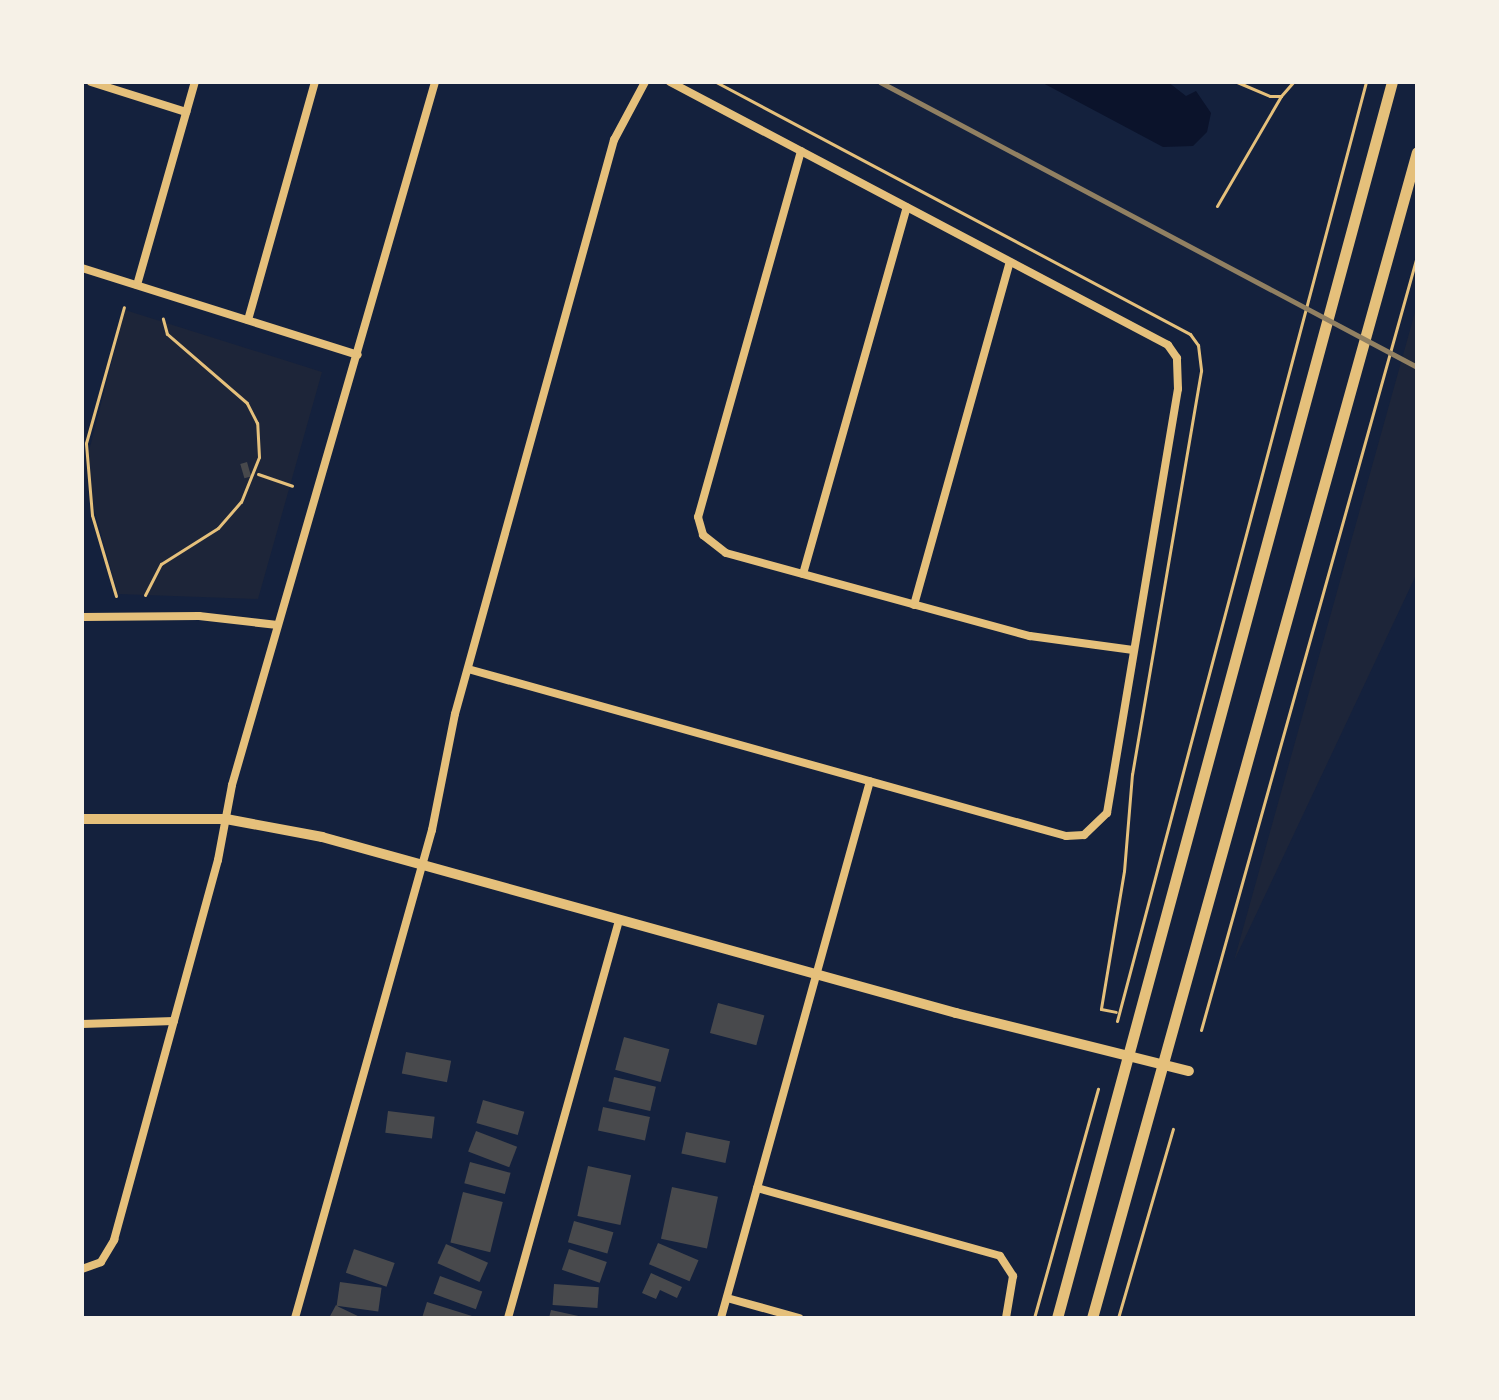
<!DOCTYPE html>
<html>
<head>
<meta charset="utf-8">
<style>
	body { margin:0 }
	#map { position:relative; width:1499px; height:1400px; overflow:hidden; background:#14213d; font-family:Raleway,sans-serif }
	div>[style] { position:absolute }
	.green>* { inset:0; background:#1d2539 }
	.water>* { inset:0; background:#0b132b }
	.building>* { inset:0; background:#48494c; transform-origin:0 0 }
	.path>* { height:3px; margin:-1.5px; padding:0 1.5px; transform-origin:1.5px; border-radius:1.5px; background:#e5c07b }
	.minor>* { height:8px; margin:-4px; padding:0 4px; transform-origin:4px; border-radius:4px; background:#e5c07b }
	.tertiary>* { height:10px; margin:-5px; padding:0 5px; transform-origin:5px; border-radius:5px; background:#e5c07b }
	.secondary>* { height:11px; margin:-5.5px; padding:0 5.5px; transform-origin:5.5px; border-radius:5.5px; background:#e5c07b }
	.rail>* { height:5px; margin:-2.5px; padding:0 2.5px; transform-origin:2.5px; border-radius:2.5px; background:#918062 }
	span { translate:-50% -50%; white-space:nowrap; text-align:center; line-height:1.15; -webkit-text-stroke:6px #f6f1e7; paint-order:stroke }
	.frame { position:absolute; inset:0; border:84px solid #f6f1e7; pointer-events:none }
</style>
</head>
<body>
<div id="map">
	<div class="green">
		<div style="clip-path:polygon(1417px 305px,1417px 573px,1234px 961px)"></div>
		<div style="clip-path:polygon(125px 310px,322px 372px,258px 599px,118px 594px,91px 498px,89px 451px)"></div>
	</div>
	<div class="water">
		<div style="clip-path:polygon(1041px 82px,1168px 82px,1186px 96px,1196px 91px,1211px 113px,1207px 132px,1193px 146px,1163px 147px)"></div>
	</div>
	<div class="building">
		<div style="left:247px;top:462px;width:15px;height:7px;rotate:74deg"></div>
		<div style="left:718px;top:1003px;width:48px;height:31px;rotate:15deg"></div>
		<div style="left:624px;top:1037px;width:47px;height:34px;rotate:15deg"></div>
		<div style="left:406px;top:1052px;width:46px;height:22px;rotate:11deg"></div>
		<div style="left:614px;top:1077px;width:43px;height:25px;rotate:13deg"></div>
		<div style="left:483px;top:1100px;width:43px;height:24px;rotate:16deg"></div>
		<div style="left:603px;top:1107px;width:48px;height:24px;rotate:12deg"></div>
		<div style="left:388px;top:1111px;width:47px;height:22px;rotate:7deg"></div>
		<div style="left:476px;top:1131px;width:44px;height:22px;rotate:21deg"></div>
		<div style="left:686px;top:1132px;width:45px;height:22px;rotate:12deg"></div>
		<div style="left:470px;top:1162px;width:42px;height:22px;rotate:15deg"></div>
		<div style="left:588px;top:1166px;width:44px;height:51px;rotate:12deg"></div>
		<div style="left:672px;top:1187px;width:47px;height:53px;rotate:12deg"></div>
		<div style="left:463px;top:1192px;width:41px;height:52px;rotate:14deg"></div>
		<div style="left:574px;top:1221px;width:41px;height:22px;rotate:16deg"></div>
		<div style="left:658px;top:1243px;width:44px;height:23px;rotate:23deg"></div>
		<div style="left:446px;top:1244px;width:46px;height:21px;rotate:24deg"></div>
		<div style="left:354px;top:1249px;width:43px;height:25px;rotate:19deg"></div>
		<div style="left:569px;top:1249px;width:40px;height:22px;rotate:19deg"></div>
		<div style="clip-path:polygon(651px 1273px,682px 1287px,677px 1298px,660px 1290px,656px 1299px,642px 1293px)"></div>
		<div style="left:440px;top:1276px;width:45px;height:19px;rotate:20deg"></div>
		<div style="left:340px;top:1282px;width:42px;height:24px;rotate:8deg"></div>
		<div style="left:554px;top:1284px;width:45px;height:21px;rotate:4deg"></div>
		<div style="clip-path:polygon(427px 1302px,472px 1316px,471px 1318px,422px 1318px)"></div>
		<div style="clip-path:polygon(336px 1305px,339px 1307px,362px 1318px,329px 1318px)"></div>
		<div style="clip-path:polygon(551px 1310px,583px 1317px,582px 1318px,549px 1318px)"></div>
	</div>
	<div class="path">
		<div style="left:716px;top:82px;width:537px;rotate:28deg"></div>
		<div style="left:1190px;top:334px;width:14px;rotate:54deg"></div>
		<div style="left:1198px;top:345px;width:26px;rotate:83deg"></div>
		<div style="left:1201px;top:371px;width:409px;rotate:99.7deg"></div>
		<div style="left:1132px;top:774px;width:97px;rotate:94.7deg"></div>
		<div style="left:1124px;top:871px;width:140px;rotate:99.5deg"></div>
		<div style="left:1101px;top:1009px;width:15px;rotate:11deg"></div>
		<div style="left:1237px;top:82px;width:36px;rotate:23deg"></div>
		<div style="left:1270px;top:96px;width:11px"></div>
		<div style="left:1281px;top:96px;width:18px;rotate:-49deg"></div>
		<div style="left:1217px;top:206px;width:127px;rotate:-59.8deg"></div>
		<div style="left:258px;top:474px;width:36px;rotate:19deg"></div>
		<div style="left:145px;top:595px;width:35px;rotate:-63deg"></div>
		<div style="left:161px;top:564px;width:67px;rotate:-32.3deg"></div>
		<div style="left:218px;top:528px;width:35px;rotate:-49deg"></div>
		<div style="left:241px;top:502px;width:48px;rotate:-68.2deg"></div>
		<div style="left:259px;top:457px;width:34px;rotate:-93deg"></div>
		<div style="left:257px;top:423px;width:22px;rotate:-117deg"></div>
		<div style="left:247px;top:403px;width:106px;rotate:-139.2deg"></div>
		<div style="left:167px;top:334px;width:16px;rotate:-105deg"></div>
		<div style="left:116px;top:596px;width:84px;rotate:-106.5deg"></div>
		<div style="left:92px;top:515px;width:72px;rotate:-94.8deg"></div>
		<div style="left:86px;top:443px;width:141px;rotate:-74.4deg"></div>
		<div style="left:1117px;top:1021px;width:971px;rotate:-75.15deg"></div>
		<div style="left:1201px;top:1030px;width:804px;rotate:-74.41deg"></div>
		<div style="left:1034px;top:1318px;width:238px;rotate:-74.4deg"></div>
		<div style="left:1118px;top:1318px;width:197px;rotate:-73.8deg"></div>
	</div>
	<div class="minor">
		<div style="left:91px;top:82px;width:100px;rotate:17.5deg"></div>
		<div style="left:801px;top:151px;width:380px;rotate:105.7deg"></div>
		<div style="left:698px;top:517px;width:19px;rotate:74deg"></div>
		<div style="left:703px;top:535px;width:29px;rotate:38deg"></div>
		<div style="left:726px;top:553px;width:315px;rotate:15.3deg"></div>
		<div style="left:1030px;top:636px;width:104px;rotate:7.7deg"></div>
		<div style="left:82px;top:268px;width:289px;rotate:17.5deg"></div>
		<div style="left:137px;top:285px;width:211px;rotate:-74.1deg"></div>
		<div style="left:248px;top:320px;width:247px;rotate:-74.3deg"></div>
		<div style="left:803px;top:574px;width:381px;rotate:-74.2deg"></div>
		<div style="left:914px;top:605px;width:356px;rotate:-74.4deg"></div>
		<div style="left:82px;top:617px;width:117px;rotate:-0.5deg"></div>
		<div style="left:199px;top:616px;width:79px;rotate:6.6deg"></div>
		<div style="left:468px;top:669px;width:621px;rotate:15.6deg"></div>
		<div style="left:1066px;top:836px;width:18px;rotate:-3deg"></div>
		<div style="left:1084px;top:835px;width:32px;rotate:-44deg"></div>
		<div style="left:1107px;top:813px;width:430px;rotate:-80.5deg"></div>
		<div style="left:1178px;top:389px;width:31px;rotate:-92deg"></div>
		<div style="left:1177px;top:358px;width:16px;rotate:-125deg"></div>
		<div style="left:1168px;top:345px;width:563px;rotate:-152.16deg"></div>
		<div style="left:82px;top:1024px;width:92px;rotate:-1.9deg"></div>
		<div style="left:757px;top:1188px;width:252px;rotate:15.6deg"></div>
		<div style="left:1000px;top:1256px;width:24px;rotate:57deg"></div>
		<div style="left:1013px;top:1276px;width:43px;rotate:99.5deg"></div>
		<div style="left:82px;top:1269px;width:20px;rotate:-20deg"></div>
		<div style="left:101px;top:1262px;width:26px;rotate:-59deg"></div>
		<div style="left:114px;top:1240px;width:394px;rotate:-74.7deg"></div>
		<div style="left:218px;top:860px;width:76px;rotate:-79.4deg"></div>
		<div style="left:232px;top:785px;width:732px;rotate:-73.89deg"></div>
		<div style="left:727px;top:1298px;width:75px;rotate:15.5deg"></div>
		<div style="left:295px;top:1318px;width:507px;rotate:-74.32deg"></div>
		<div style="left:432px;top:830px;width:118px;rotate:-78.8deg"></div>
		<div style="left:455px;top:714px;width:596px;rotate:-74.52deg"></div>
		<div style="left:614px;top:140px;width:66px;rotate:-61.9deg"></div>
		<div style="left:508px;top:1318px;width:413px;rotate:-74.4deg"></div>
		<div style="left:721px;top:1318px;width:557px;rotate:-74.49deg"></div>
	</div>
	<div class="tertiary">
		<div style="left:82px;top:819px;width:144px"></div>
		<div style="left:226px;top:819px;width:98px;rotate:10.6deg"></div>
		<div style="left:322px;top:837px;width:658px;rotate:15.51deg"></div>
		<div style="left:956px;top:1013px;width:240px;rotate:14deg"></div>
	</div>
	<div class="secondary">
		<div style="left:1057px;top:1318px;width:1281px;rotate:-74.84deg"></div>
		<div style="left:1092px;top:1318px;width:1210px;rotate:-74.43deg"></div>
	</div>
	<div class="rail">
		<div style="left:880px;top:82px;width:608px;rotate:27.96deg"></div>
	</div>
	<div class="frame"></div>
</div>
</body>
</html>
